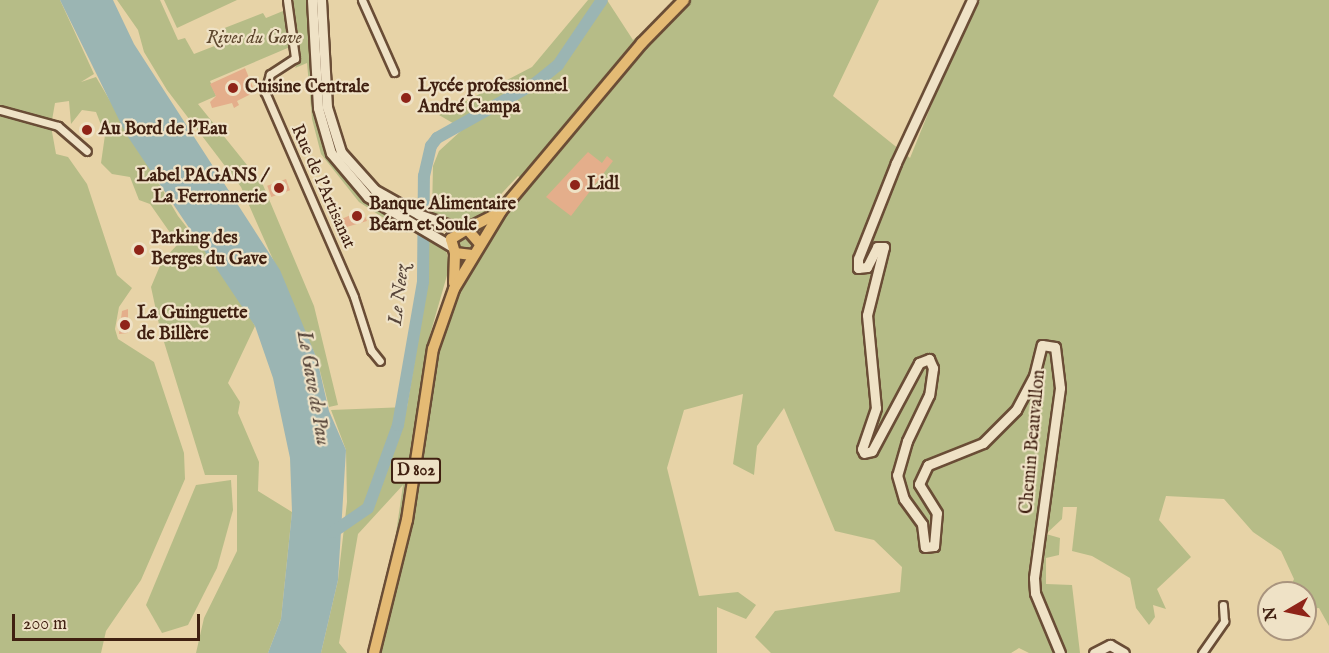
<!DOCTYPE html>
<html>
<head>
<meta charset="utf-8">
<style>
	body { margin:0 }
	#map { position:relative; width:1329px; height:653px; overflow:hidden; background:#e7d3a7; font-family:"IM FELL English",serif }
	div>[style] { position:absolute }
	.green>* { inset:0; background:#b6bc87 }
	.water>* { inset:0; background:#9bb5b3 }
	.river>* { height:12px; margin:-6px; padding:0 6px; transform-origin:6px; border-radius:6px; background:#9bb5b3 }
	.building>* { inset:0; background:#e4ae8b; transform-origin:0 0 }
	.roads { filter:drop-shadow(2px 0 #6a4d36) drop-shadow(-2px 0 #6a4d36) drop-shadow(0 2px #6a4d36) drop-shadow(0 -2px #6a4d36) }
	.street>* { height:7px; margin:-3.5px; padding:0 3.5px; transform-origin:3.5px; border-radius:3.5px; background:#efe2c6 }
	.secondary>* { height:9px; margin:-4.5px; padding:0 4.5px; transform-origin:4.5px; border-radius:4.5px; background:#efe2c6 }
	.primary>* { height:10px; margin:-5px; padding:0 5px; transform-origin:5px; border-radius:5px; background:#e4ba74 }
	.dots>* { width:16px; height:16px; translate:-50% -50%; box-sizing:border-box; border:3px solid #efe2c6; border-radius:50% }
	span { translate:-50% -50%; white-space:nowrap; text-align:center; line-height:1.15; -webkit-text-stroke:4.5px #efe2c6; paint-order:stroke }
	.shield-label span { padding:2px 4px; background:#efe2c6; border:2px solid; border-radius:4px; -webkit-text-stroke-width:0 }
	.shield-label { font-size:16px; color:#402011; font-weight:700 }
	.park-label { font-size:18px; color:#5e472e; font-style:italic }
	.poi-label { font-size:18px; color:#402011; font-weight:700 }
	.left { translate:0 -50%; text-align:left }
	.right { translate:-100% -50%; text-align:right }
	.street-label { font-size:18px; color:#402011 }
	.water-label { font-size:20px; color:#57453a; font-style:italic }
	.north { position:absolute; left:1257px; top:581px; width:60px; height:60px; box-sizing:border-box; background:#efe2c6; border:2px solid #a9947e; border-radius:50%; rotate:261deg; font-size:16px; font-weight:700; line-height:24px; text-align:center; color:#402011 }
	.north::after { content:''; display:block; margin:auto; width:21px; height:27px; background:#8f2418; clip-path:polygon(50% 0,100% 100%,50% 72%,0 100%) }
	.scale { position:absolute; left:12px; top:614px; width:188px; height:27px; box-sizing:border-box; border:3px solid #402011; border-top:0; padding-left:8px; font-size:18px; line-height:21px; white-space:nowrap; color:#402011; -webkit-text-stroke:4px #efe2c6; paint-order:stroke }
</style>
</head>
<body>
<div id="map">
	<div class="green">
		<div style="clip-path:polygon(0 0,60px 0,94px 74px,81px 82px,96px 77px,178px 216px,230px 283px,255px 326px,228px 383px,240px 402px,238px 413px,259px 462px,258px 491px,292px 512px,281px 619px,268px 653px,196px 653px,204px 618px,237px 551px,237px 475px,205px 475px,160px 329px,151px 287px,162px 261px,178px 244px,150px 204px,139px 200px,130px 177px,112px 174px,101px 163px,105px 135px,96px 112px,82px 110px,71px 124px,69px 101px,55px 103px,51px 126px,56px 154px,68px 157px,87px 184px,117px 275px,132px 288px,119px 307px,115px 329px,118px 339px,154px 362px,184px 453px,185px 479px,141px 580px,106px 631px,101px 653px,0 653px)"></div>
		<div style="clip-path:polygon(117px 0,160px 0,178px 40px,185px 38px,194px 54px,222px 43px,222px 29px,263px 13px,266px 18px,283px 11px,290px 47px,210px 81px,216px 96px,198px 104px,263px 185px,314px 306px,338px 405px,329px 407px,317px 359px,241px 187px,167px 90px,144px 52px,138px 30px)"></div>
		<div style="clip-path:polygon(164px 0,237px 0,177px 28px)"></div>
		<div style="clip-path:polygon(293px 0,307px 0,315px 118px,329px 160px,363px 199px,412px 226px,407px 233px,359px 202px,321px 154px,312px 119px,307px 63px,295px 68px,301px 56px)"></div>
		<div style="clip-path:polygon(588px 0,607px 0,633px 40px,679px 0,879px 0,833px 96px,910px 158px,974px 0,1329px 0,1329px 626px,1319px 608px,1305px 609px,1305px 593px,1288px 593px,1294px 579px,1281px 551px,1253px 532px,1224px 499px,1166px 496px,1159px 520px,1191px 557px,1157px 589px,1166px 609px,1153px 605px,1155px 617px,1149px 625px,1136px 608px,1130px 578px,1092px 556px,1072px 551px,1077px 507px,1063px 507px,1062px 519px,1046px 534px,1060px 538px,1059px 555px,1046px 558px,1046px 584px,1072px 585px,1080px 653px,1029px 653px,1019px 648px,1011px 653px,771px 653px,755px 637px,775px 611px,900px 592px,902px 567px,874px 540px,835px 531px,784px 408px,757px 446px,754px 475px,733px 464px,743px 394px,684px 410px,667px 468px,699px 596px,738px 592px,756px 605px,746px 619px,717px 607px,717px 653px,367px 653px,393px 554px,403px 485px,358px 534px,339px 643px,347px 653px,321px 653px,338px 580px,347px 502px,346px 450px,331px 410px,407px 407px,427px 287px,427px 235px,445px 247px,450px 265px,429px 338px,419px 408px,429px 385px,465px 252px,455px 243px,463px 234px,473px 240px,522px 179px,518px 176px,478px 219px,451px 223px,432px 213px,433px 166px,439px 151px,463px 129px,439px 115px,532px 67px)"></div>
		<div style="clip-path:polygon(231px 480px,233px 510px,217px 568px,188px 625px,162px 633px,146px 605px,196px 485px)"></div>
	</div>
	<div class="water">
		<div style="clip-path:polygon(60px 0,113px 0,134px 44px,280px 270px,317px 359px,329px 411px,346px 450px,338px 580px,321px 653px,268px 653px,281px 619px,292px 512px,290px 458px,273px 378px,255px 326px,126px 134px)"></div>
	</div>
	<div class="river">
		<div style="left:333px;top:532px;width:42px;rotate:-34.4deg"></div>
		<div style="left:368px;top:508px;width:88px;rotate:-70.1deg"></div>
		<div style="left:398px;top:425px;width:145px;rotate:-80.1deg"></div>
		<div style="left:423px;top:282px;width:106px;rotate:-89.5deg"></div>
		<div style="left:424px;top:176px;width:31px;rotate:-77deg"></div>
		<div style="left:431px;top:146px;width:10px;rotate:-53deg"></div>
		<div style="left:437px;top:138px;width:115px;rotate:-29.2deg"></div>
		<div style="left:537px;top:82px;width:27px;rotate:-39deg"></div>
		<div style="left:558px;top:65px;width:78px;rotate:-55.9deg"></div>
	</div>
	<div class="building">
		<div style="clip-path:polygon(245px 68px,255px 92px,237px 101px,239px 105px,234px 108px,232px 103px,212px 108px,210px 102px,216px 96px,210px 84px)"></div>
		<div style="clip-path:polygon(588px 152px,602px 163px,607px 156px,613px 161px,571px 216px,546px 197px)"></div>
		<div style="left:286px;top:179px;width:12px;height:20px;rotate:70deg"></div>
		<div style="clip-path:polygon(362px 210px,367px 221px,340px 229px,337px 221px)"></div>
		<div style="clip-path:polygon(128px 309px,128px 333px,119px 334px,122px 311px)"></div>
	</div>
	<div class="roads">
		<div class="street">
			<div style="left:287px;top:0;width:59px;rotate:82.1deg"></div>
			<div style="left:295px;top:58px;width:30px;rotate:147deg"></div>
			<div style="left:270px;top:74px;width:19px;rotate:106deg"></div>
			<div style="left:265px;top:92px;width:223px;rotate:66.5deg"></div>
			<div style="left:354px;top:297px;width:56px;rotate:72.2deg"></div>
			<div style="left:371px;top:350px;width:14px;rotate:51deg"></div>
			<div style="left:362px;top:0;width:79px;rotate:66deg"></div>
			<div style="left:0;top:110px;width:60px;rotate:15.4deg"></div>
			<div style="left:58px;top:126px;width:38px;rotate:41deg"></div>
			<div style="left:1202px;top:653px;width:39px;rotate:-55deg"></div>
			<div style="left:1224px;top:621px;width:16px;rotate:-94deg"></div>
		</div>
		<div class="secondary">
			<div style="left:312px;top:0;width:108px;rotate:86.8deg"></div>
			<div style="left:318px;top:108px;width:47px;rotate:73.9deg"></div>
			<div style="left:331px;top:153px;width:57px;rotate:49.9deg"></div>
			<div style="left:368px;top:197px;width:96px;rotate:30.6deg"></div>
			<div style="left:321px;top:0;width:107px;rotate:86.8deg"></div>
			<div style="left:327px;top:107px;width:47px;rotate:72.7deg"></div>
			<div style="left:341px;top:152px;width:51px;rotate:48.2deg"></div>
			<div style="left:375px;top:190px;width:49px;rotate:29.2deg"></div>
			<div style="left:418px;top:214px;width:46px;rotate:19.2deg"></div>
			<div style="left:972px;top:0;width:180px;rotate:115deg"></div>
			<div style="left:896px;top:163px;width:103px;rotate:111.6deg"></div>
			<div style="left:858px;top:259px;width:9px;rotate:90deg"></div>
			<div style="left:858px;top:268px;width:9px;rotate:-6deg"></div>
			<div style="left:867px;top:267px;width:22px;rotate:-63deg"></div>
			<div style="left:877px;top:247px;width:7px"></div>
			<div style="left:884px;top:247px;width:70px;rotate:104deg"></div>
			<div style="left:867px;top:315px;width:93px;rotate:84.5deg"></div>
			<div style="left:876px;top:408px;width:43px;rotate:108.9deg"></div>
			<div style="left:862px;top:449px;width:4px;rotate:63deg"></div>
			<div style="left:864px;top:453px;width:8px;rotate:-14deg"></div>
			<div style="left:872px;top:451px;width:100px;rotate:-61.9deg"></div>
			<div style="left:919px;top:363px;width:11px;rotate:-22deg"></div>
			<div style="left:929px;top:359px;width:10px;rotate:66deg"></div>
			<div style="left:933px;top:368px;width:27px;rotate:98deg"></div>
			<div style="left:929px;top:395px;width:51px;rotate:115.6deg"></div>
			<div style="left:907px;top:441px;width:35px;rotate:106deg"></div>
			<div style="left:897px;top:475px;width:25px;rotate:74deg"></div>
			<div style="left:904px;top:499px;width:31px;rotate:54deg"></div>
			<div style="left:922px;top:524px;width:23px;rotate:83deg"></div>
			<div style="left:925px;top:547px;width:9px;rotate:-6deg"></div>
			<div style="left:934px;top:546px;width:33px;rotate:-85deg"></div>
			<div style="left:937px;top:513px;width:34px;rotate:-122deg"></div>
			<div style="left:919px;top:484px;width:21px;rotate:-65deg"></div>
			<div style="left:928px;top:465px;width:59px;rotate:-21.8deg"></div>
			<div style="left:983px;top:443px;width:47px;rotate:-45deg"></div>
			<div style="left:1016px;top:410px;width:38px;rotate:-62deg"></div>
			<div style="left:1034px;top:376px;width:32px;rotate:-76deg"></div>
			<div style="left:1042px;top:345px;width:13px;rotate:9deg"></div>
			<div style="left:1055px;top:347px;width:41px;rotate:83deg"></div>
			<div style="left:1060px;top:388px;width:192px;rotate:97.8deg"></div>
			<div style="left:1034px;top:578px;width:15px;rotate:86deg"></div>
			<div style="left:1035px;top:593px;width:65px;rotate:67.4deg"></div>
			<div style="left:1094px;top:653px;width:18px;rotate:-27deg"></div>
			<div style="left:1110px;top:645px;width:16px;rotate:30deg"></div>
		</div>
		<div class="primary">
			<div style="left:467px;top:229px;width:35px;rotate:-27deg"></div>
			<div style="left:472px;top:255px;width:17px;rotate:-173deg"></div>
			<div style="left:455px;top:253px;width:15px;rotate:-106deg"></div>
			<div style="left:451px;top:239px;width:19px;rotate:-32deg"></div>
			<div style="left:467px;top:229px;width:18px;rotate:49deg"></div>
			<div style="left:454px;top:283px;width:30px;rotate:-88deg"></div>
			<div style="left:374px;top:653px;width:137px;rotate:-76.1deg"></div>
			<div style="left:407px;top:520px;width:173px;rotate:-81.4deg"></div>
			<div style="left:433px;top:349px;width:64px;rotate:-70.7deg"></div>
			<div style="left:454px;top:289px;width:91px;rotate:-58.9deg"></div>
			<div style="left:501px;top:211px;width:219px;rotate:-50deg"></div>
			<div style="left:642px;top:43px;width:60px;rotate:-45.7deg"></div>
		</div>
	</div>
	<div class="dots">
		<div style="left:233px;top:88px;background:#8f2418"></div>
		<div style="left:406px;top:98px;background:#8f2418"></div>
		<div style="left:87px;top:130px;background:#8f2418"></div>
		<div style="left:575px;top:185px;background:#8f2418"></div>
		<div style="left:279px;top:188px;background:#8f2418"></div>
		<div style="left:357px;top:216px;background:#8f2418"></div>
		<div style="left:139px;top:250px;background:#8f2418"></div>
		<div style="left:125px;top:325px;background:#8f2418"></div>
	</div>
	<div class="shield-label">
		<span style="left:416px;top:471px">D 802</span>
	</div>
	<div class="park-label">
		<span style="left:254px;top:39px">Rives du Gave</span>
	</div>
	<div class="poi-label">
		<span class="left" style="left:245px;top:88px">Cuisine Centrale</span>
		<span class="left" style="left:418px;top:98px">Lycée professionnel<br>André Campa</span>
		<span class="left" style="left:99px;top:130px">Au Bord de l'Eau</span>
		<span class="right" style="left:267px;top:188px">Label PAGANS /<br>La Ferronnerie</span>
		<span class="left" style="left:587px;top:185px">Lidl</span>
		<span class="left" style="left:369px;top:216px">Banque Alimentaire<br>Béarn et Soule</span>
		<span class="left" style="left:151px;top:250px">Parking des<br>Berges du Gave</span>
		<span class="left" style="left:137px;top:325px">La Guinguette<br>de Billère</span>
	</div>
	<div class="street-label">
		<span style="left:322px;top:187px;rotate:66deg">Rue de l'Artisanat</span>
		<span style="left:1034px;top:442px;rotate:-85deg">Chemin Beauvallon</span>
	</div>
	<div class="water-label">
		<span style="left:399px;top:295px;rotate:-83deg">Le Neez</span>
		<span style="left:313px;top:388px;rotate:80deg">Le Gave de Pau</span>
	</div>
	<div class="north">N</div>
	<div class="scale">200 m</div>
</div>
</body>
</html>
